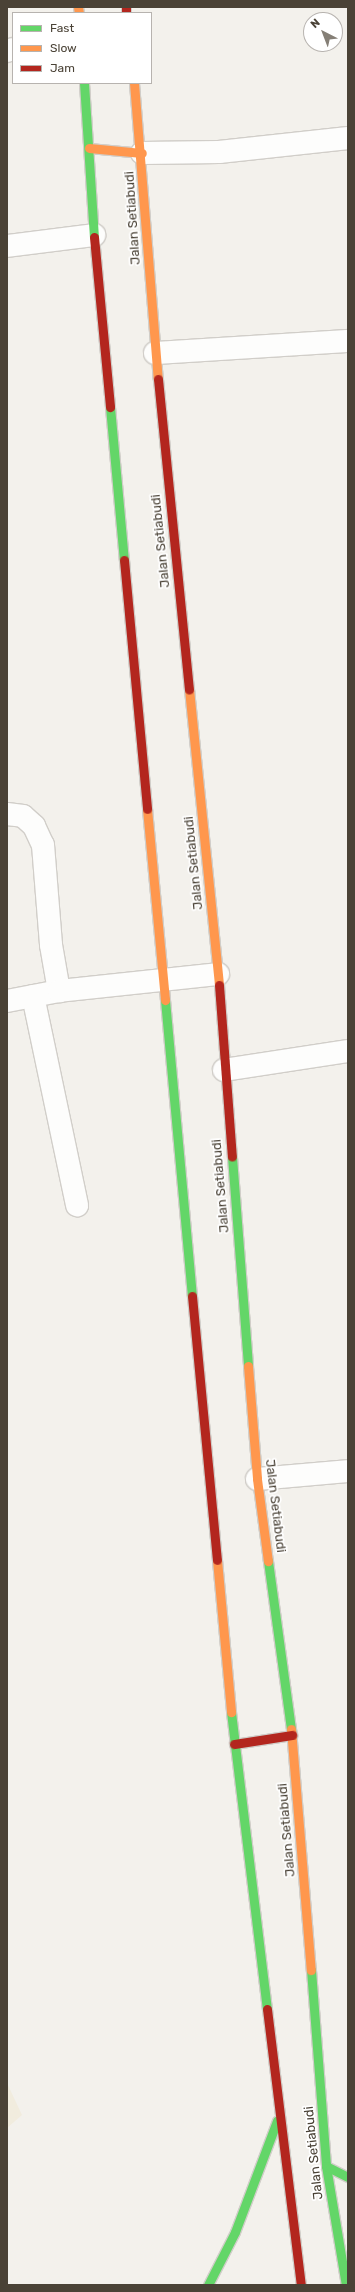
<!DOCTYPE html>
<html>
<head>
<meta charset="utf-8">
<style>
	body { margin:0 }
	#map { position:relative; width:355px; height:2292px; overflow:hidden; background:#f3f1ec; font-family:Rubik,sans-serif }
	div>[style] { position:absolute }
	.education>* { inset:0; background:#f1ecde }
	.roads { filter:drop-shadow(1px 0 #d1cec9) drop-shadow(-1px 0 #d1cec9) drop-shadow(0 1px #d1cec9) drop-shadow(0 -1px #d1cec9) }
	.street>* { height:22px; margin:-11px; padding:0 11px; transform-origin:11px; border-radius:11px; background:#fdfdfc }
	.fast>* { height:9px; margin:-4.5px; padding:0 4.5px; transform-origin:4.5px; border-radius:4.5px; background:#63d668 }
	.slow>* { height:9px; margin:-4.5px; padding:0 4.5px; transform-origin:4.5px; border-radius:4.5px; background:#ff974d }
	.jam>* { height:9px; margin:-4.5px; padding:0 4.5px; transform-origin:4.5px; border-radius:4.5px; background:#b3261e }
	span { translate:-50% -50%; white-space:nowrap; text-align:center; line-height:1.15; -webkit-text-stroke:3.5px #fff; paint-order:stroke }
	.street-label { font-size:13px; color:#4a4236 }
	.frame { position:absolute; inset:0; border:8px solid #4a4236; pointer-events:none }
	.legend { position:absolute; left:12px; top:12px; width:140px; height:72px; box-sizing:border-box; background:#fff; border:1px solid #b7b3af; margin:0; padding:5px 7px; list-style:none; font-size:12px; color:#4a4236 }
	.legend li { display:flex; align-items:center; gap:8px; height:20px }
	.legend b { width:20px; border:1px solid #b7b3af }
	.north { position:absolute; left:303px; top:12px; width:40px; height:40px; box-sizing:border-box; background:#fff; border:1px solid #b7b3af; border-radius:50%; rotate:318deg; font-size:11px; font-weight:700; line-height:16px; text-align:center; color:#4a4236 }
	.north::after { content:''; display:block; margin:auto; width:14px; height:18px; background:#857f76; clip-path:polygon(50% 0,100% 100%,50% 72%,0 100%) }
</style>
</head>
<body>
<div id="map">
	<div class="education">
		<div style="clip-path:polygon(7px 2083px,22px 2115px,7px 2128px)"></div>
	</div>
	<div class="roads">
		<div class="street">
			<div style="left:7px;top:51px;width:6px;rotate:-18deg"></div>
			<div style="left:142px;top:153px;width:77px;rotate:-0.7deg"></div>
			<div style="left:219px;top:152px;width:130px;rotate:-6.2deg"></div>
			<div style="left:7px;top:246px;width:88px;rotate:-7.2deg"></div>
			<div style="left:155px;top:353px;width:193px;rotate:-3.6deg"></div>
			<div style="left:7px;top:814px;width:16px;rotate:7deg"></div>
			<div style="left:23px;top:816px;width:15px;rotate:42deg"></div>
			<div style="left:34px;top:826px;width:21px;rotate:65deg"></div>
			<div style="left:43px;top:845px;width:100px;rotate:85.4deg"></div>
			<div style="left:51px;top:945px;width:47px;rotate:80.1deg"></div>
			<div style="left:33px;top:996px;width:214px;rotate:78.1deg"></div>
			<div style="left:7px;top:1001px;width:53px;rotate:-10.9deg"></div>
			<div style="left:59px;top:991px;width:160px;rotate:-6.1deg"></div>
			<div style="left:224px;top:1070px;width:125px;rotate:-8.7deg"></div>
			<div style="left:257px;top:1479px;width:91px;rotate:-5deg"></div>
		</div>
		<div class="fast">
			<div style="left:84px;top:83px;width:154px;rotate:86.3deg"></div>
			<div style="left:110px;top:407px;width:154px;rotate:84.8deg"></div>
			<div style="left:165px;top:1000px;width:297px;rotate:84.8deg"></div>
			<div style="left:232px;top:1157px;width:210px;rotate:85.6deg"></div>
			<div style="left:268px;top:1561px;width:170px;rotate:82.2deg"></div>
			<div style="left:231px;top:1712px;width:299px;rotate:83.1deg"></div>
			<div style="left:311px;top:1970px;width:197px;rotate:85.6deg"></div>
			<div style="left:326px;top:2166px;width:121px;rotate:80.5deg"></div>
			<div style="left:326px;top:2166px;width:25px;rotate:27deg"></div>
			<div style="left:208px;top:2285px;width:59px;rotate:-63deg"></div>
			<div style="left:235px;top:2232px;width:119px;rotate:-69.3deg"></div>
		</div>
		<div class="slow">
			<div style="left:78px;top:7px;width:6px;rotate:81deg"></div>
			<div style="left:134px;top:83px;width:297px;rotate:85.4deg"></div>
			<div style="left:89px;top:148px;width:53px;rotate:5.4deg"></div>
			<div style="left:189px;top:689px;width:298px;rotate:84.2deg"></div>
			<div style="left:147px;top:809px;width:192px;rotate:84.6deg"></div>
			<div style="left:248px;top:1366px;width:113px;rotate:85.4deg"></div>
			<div style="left:257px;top:1479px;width:83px;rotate:82.4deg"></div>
			<div style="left:217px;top:1560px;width:153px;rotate:84.7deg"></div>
			<div style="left:291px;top:1729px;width:242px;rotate:85.3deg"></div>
		</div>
		<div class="jam">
			<div style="left:126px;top:7px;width:6px;rotate:90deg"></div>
			<div style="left:94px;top:237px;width:171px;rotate:84.6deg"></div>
			<div style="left:158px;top:379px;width:312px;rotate:84.3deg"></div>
			<div style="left:124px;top:560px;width:250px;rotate:84.7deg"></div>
			<div style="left:219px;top:985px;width:172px;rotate:85.7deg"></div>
			<div style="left:192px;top:1296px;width:265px;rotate:84.6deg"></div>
			<div style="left:234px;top:1744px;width:59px;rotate:-8.8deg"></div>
			<div style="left:267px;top:2009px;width:278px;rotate:83deg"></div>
		</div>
	</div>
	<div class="street-label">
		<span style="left:133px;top:218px;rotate:-94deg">Jalan Setiabudi</span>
		<span style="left:161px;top:541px;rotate:-96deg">Jalan Setiabudi</span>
		<span style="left:194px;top:863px;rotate:-96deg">Jalan Setiabudi</span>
		<span style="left:221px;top:1186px;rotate:-95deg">Jalan Setiabudi</span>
		<span style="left:275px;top:1506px;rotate:83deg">Jalan Setiabudi</span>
		<span style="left:287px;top:1830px;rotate:-95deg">Jalan Setiabudi</span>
		<span style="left:314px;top:2153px;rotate:-96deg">Jalan Setiabudi</span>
	</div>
	<div class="frame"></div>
	<ul class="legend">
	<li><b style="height:5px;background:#63d668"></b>Fast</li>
	<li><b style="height:5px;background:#ff974d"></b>Slow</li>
	<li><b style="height:5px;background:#b3261e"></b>Jam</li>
	</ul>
	<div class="north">N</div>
</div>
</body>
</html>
